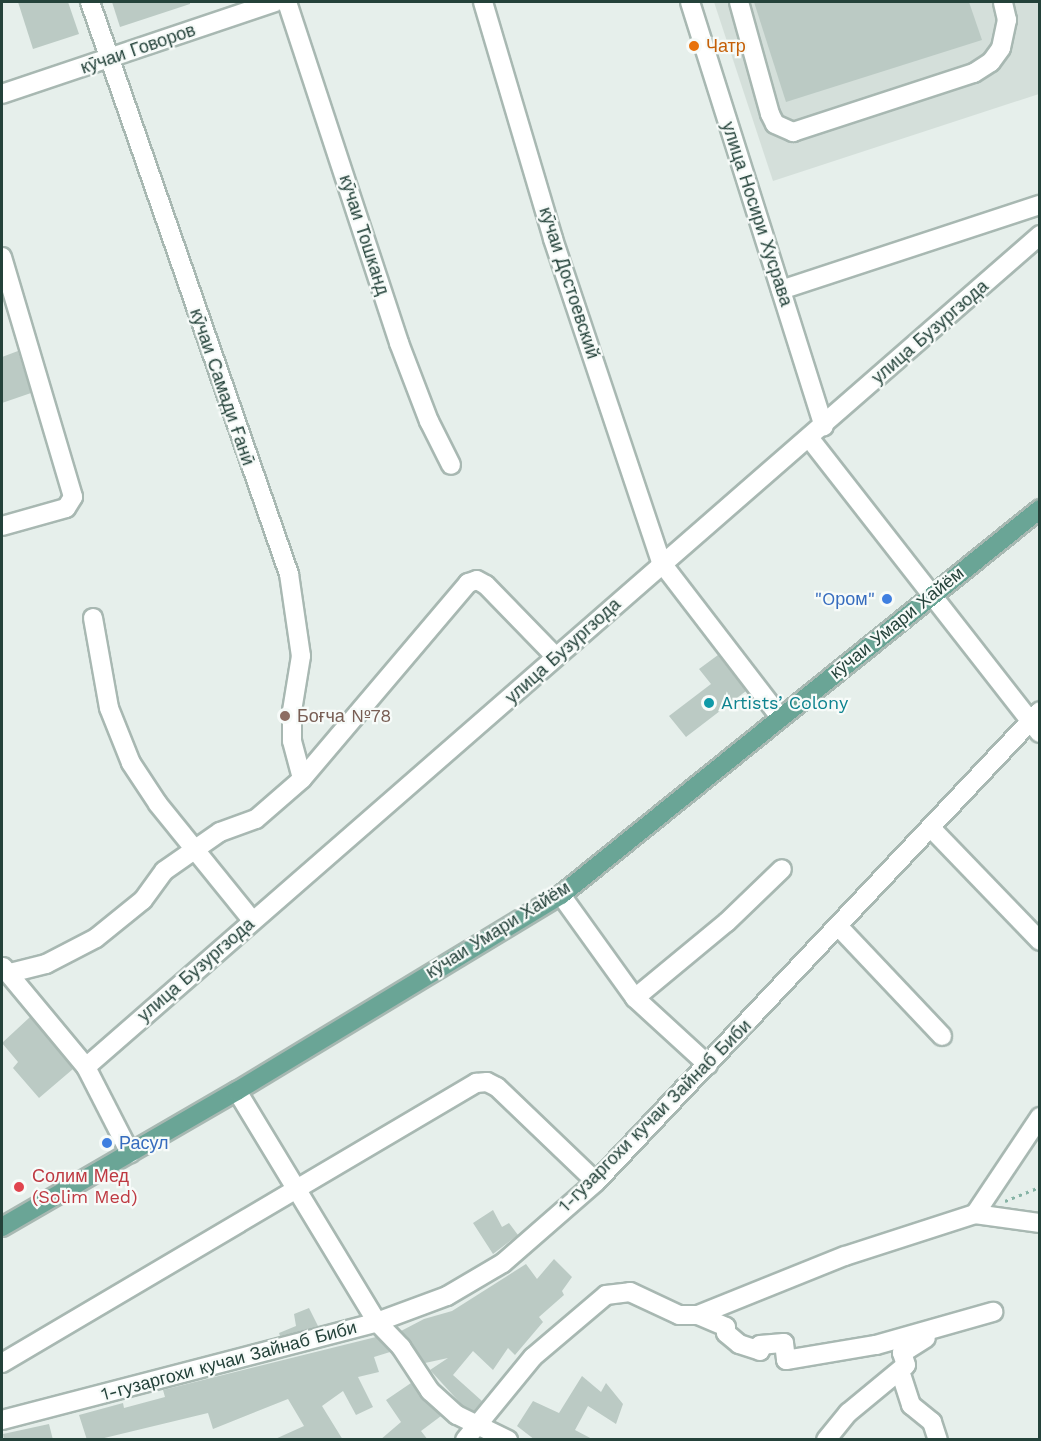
<!DOCTYPE html>
<html>
<head>
<meta charset="utf-8">
<style>
	body { margin:0 }
	#map { position:relative; width:1041px; height:1441px; overflow:hidden; background:#e6efeb; font-family:"Work Sans",sans-serif }
	div>[style] { position:absolute }
	.built>* { inset:0; background:#d4dfda }
	.building>* { inset:0; background:#bbcac4 }
	.path>* { height:3px; margin-top:-1.5px; transform-origin:0; background:repeating-linear-gradient(90deg,#86b3a5 0 3px,transparent 0 7.5px) }
	.roads { filter:drop-shadow(2px 0 #a8b8b2) drop-shadow(-2px 0 #a8b8b2) drop-shadow(0 2px #a8b8b2) drop-shadow(0 -2px #a8b8b2) }
	.minor>* { height:18px; margin:-9px; padding:0 9px; transform-origin:9px; border-radius:9px; background:#fff }
	.major>* { height:18px; margin:-9px; padding:0 9px; transform-origin:9px; border-radius:9px; background:#6aa596 }
	.dots>* { width:16px; height:16px; translate:-50% -50%; box-sizing:border-box; border:3px solid #f7fbf9; border-radius:50% }
	span { translate:-50% -50%; white-space:nowrap; text-align:center; line-height:1.15; -webkit-text-stroke:4.5px #f7fbf9; paint-order:stroke }
	.food-label { font-size:18px; color:#c56008 }
	.left { translate:0 -50%; text-align:left }
	.street-label { font-size:18px; color:#24423a }
	.shop-label { font-size:18px; color:#366cbe }
	.right { translate:-100% -50%; text-align:right }
	.culture-label { font-size:18px; color:#0d838f }
	.education-label { font-size:18px; color:#785e54 }
	.health-label { font-size:18px; color:#be3a42 }
	.frame { position:absolute; inset:0; border:3px solid #24423a; pointer-events:none }
</style>
</head>
<body>
<div id="map">
	<div class="built">
		<div style="clip-path:polygon(714px 2px,1039px 2px,1039px 94px,773px 181px)"></div>
	</div>
	<div class="building">
		<div style="clip-path:polygon(18px 2px,68px 2px,79px 34px,33px 49px)"></div>
		<div style="clip-path:polygon(112px 2px,190px 2px,190px 4px,120px 27px)"></div>
		<div style="clip-path:polygon(754px 2px,969px 2px,982px 40px,786px 102px)"></div>
		<div style="clip-path:polygon(18px 351px,31px 393px,2px 403px,2px 357px)"></div>
		<div style="clip-path:polygon(718px 655px,746px 691px,686px 737px,669px 716px,711px 684px,699px 669px)"></div>
		<div style="clip-path:polygon(30px 1017px,73px 1069px,39px 1098px,13px 1068px,18px 1062px,2px 1043px)"></div>
		<div style="clip-path:polygon(493px 1210px,502px 1227px,509px 1223px,518px 1235px,493px 1254px,473px 1223px)"></div>
		<div style="clip-path:polygon(554px 1259px,572px 1277px,562px 1291px,564px 1295px,539px 1317px,543px 1322px,515px 1355px,508px 1348px,493px 1370px,473px 1351px,453px 1375px,482px 1401px,474px 1411px,463px 1406px,430px 1370px,448px 1358px,425px 1363px,401px 1331px,424px 1319px,452px 1311px,526px 1264px,537px 1279px)"></div>
		<div style="clip-path:polygon(309px 1308px,318px 1326px,280px 1336px,279px 1333px,296px 1326px,294px 1314px)"></div>
		<div style="clip-path:polygon(376px 1337px,390px 1352px,374px 1357px,379px 1372px,358px 1377px,373px 1407px,356px 1415px,343px 1391px,322px 1406px,343px 1440px,273px 1440px,304px 1426px,288px 1399px,213px 1429px,208px 1413px,96px 1440px,87px 1440px,79px 1415px,123px 1403px,124px 1408px,165px 1397px,163px 1390px)"></div>
		<div style="clip-path:polygon(582px 1376px,601px 1392px,606px 1383px,623px 1404px,616px 1424px,588px 1406px,575px 1430px,594px 1440px,535px 1440px,517px 1426px,533px 1401px,559px 1413px)"></div>
		<div style="clip-path:polygon(411px 1383px,441px 1416px,421px 1431px,428px 1440px,380px 1440px,401px 1422px,386px 1400px)"></div>
		<div style="clip-path:polygon(49px 1424px,53px 1440px,4px 1440px,3px 1434px)"></div>
	</div>
	<div class="path">
		<div style="left:1005px;top:1201px;width:38px;rotate:-22deg"></div>
	</div>
	<div class="roads">
		<div class="minor">
			<div style="left:90px;top:2px;width:606px;rotate:70.82deg"></div>
			<div style="left:289px;top:574px;width:83px;rotate:81.7deg"></div>
			<div style="left:301px;top:656px;width:56px;rotate:99.3deg"></div>
			<div style="left:292px;top:711px;width:30px;rotate:90deg"></div>
			<div style="left:292px;top:741px;width:39px;rotate:75deg"></div>
			<div style="left:287px;top:2px;width:359px;rotate:71.8deg"></div>
			<div style="left:399px;top:343px;width:84px;rotate:69deg"></div>
			<div style="left:429px;top:421px;width:49px;rotate:63.4deg"></div>
			<div style="left:483px;top:2px;width:247px;rotate:73.5deg"></div>
			<div style="left:553px;top:239px;width:341px;rotate:71.5deg"></div>
			<div style="left:661px;top:562px;width:195px;rotate:52.5deg"></div>
			<div style="left:690px;top:2px;width:445px;rotate:72.5deg"></div>
			<div style="left:739px;top:2px;width:116px;rotate:74.5deg"></div>
			<div style="left:770px;top:114px;width:11px;rotate:63deg"></div>
			<div style="left:775px;top:124px;width:20px;rotate:24deg"></div>
			<div style="left:793px;top:132px;width:190px;rotate:-18.1deg"></div>
			<div style="left:974px;top:73px;width:20px;rotate:-33deg"></div>
			<div style="left:991px;top:62px;width:17px;rotate:-54deg"></div>
			<div style="left:1001px;top:48px;width:29px;rotate:-78deg"></div>
			<div style="left:1007px;top:20px;width:18px;rotate:-103deg"></div>
			<div style="left:2px;top:94px;width:288px;rotate:-18.6deg"></div>
			<div style="left:2px;top:257px;width:250px;rotate:73.5deg"></div>
			<div style="left:73px;top:497px;width:13px;rotate:122deg"></div>
			<div style="left:66px;top:508px;width:66px;rotate:164.3deg"></div>
			<div style="left:781px;top:290px;width:273px;rotate:-18.2deg"></div>
			<div style="left:810px;top:439px;width:373px;rotate:52deg"></div>
			<div style="left:93px;top:618px;width:91px;rotate:79.9deg"></div>
			<div style="left:109px;top:708px;width:59px;rotate:68.2deg"></div>
			<div style="left:131px;top:763px;width:49px;rotate:56.6deg"></div>
			<div style="left:158px;top:804px;width:149px;rotate:51deg"></div>
			<div style="left:931px;top:828px;width:157px;rotate:46deg"></div>
			<div style="left:561px;top:895px;width:127px;rotate:54.3deg"></div>
			<div style="left:635px;top:998px;width:99px;rotate:42.5deg"></div>
			<div style="left:839px;top:927px;width:150px;rotate:46.6deg"></div>
			<div style="left:3px;top:967px;width:130px;rotate:50.3deg"></div>
			<div style="left:86px;top:1067px;width:97px;rotate:62.9deg"></div>
			<div style="left:10px;top:973px;width:37px;rotate:-14deg"></div>
			<div style="left:46px;top:964px;width:56px;rotate:-27.5deg"></div>
			<div style="left:96px;top:938px;width:60px;rotate:-39deg"></div>
			<div style="left:143px;top:900px;width:36px;rotate:-54deg"></div>
			<div style="left:164px;top:871px;width:68px;rotate:-34.9deg"></div>
			<div style="left:220px;top:832px;width:38px;rotate:-20deg"></div>
			<div style="left:256px;top:819px;width:61px;rotate:-41deg"></div>
			<div style="left:302px;top:779px;width:257px;rotate:-49.7deg"></div>
			<div style="left:468px;top:583px;width:9px;rotate:-18deg"></div>
			<div style="left:477px;top:580px;width:10px;rotate:29deg"></div>
			<div style="left:486px;top:585px;width:100px;rotate:45.8deg"></div>
			<div style="left:635px;top:998px;width:119px;rotate:-39.6deg"></div>
			<div style="left:727px;top:922px;width:76px;rotate:-43.9deg"></div>
			<div style="left:86px;top:1067px;width:1266px;rotate:-41.09deg"></div>
			<div style="left:237px;top:1091px;width:270px;rotate:58.8deg"></div>
			<div style="left:377px;top:1322px;width:35px;rotate:46deg"></div>
			<div style="left:401px;top:1347px;width:53px;rotate:56.6deg"></div>
			<div style="left:430px;top:1391px;width:36px;rotate:42deg"></div>
			<div style="left:457px;top:1415px;width:57px;rotate:26.1deg"></div>
			<div style="left:975px;top:1214px;width:117px;rotate:-56.2deg"></div>
			<div style="left:698px;top:1315px;width:30px;rotate:23deg"></div>
			<div style="left:726px;top:1327px;width:6px;rotate:90deg"></div>
			<div style="left:726px;top:1333px;width:17px;rotate:40deg"></div>
			<div style="left:739px;top:1344px;width:22px;rotate:18deg"></div>
			<div style="left:760px;top:1351px;width:6px;rotate:-90deg"></div>
			<div style="left:760px;top:1345px;width:24px;rotate:-5deg"></div>
			<div style="left:784px;top:1343px;width:17px;rotate:83deg"></div>
			<div style="left:786px;top:1360px;width:91px;rotate:-9.5deg"></div>
			<div style="left:876px;top:1345px;width:122px;rotate:-15.8deg"></div>
			<div style="left:2px;top:1363px;width:551px;rotate:-30.57deg"></div>
			<div style="left:476px;top:1083px;width:11px;rotate:-5deg"></div>
			<div style="left:487px;top:1082px;width:11px;rotate:27deg"></div>
			<div style="left:497px;top:1087px;width:137px;rotate:43.8deg"></div>
			<div style="left:900px;top:1371px;width:36px;rotate:72deg"></div>
			<div style="left:911px;top:1405px;width:27px;rotate:39deg"></div>
			<div style="left:932px;top:1422px;width:19px;rotate:72deg"></div>
			<div style="left:2px;top:1420px;width:388px;rotate:-14.6deg"></div>
			<div style="left:377px;top:1322px;width:75px;rotate:-20.4deg"></div>
			<div style="left:447px;top:1296px;width:65px;rotate:-30.5deg"></div>
			<div style="left:503px;top:1263px;width:123px;rotate:-41.1deg"></div>
			<div style="left:596px;top:1182px;width:647px;rotate:-46.69deg"></div>
			<div style="left:465px;top:1440px;width:107px;rotate:-50.7deg"></div>
			<div style="left:533px;top:1357px;width:96px;rotate:-40.3deg"></div>
			<div style="left:606px;top:1295px;width:24px;rotate:-7deg"></div>
			<div style="left:630px;top:1292px;width:54px;rotate:25.1deg"></div>
			<div style="left:679px;top:1315px;width:19px"></div>
			<div style="left:698px;top:1315px;width:158px;rotate:-21.9deg"></div>
			<div style="left:845px;top:1256px;width:137px;rotate:-17.9deg"></div>
			<div style="left:975px;top:1214px;width:66px;rotate:7.9deg"></div>
			<div style="left:826px;top:1440px;width:35px;rotate:-51deg"></div>
			<div style="left:848px;top:1413px;width:75px;rotate:-39.6deg"></div>
			<div style="left:906px;top:1365px;width:13px;rotate:-108deg"></div>
			<div style="left:902px;top:1353px;width:28px;rotate:-32deg"></div>
		</div>
		<div class="major">
			<div style="left:2px;top:1227px;width:272px;rotate:-30.1deg"></div>
			<div style="left:237px;top:1091px;width:379px;rotate:-31.2deg"></div>
			<div style="left:561px;top:895px;width:615px;rotate:-38.86deg"></div>
		</div>
	</div>
	<div class="dots">
		<div style="left:694px;top:46px;background:#e8710a"></div>
		<div style="left:887px;top:599px;background:#3f7fe0"></div>
		<div style="left:709px;top:703px;background:#0f9aa8"></div>
		<div style="left:285px;top:716px;background:#8d6e63"></div>
		<div style="left:107px;top:1143px;background:#3f7fe0"></div>
		<div style="left:19px;top:1187px;background:#e0444e"></div>
	</div>
	<div class="food-label">
		<span class="left" style="left:706px;top:46px">Чатр</span>
	</div>
	<div class="street-label">
		<span style="left:138px;top:49px;rotate:-19deg">кӯчаи Говоров</span>
		<span style="left:757px;top:214px;rotate:72deg">улица Носири Хусрава</span>
		<span style="left:364px;top:235px;rotate:72deg">кӯчаи Тошканд</span>
		<span style="left:569px;top:283px;rotate:72deg">кӯчаи Достоевский</span>
		<span style="left:930px;top:332px;rotate:-41deg">улица Бузургзода</span>
		<span style="left:222px;top:387px;rotate:71deg">кӯчаи Самади Ғанӣ</span>
		<span style="left:897px;top:623px;rotate:-39deg">кӯчаи Умари Хайём</span>
		<span style="left:563px;top:651px;rotate:-42deg">улица Бузургзода</span>
		<span style="left:498px;top:930px;rotate:-32deg">кӯчаи Умари Хайём</span>
		<span style="left:196px;top:970px;rotate:-41deg">улица Бузургзода</span>
		<span style="left:655px;top:1116px;rotate:-45deg">1-гузаргохи кучаи Зайнаб Биби</span>
		<span style="left:229px;top:1361px;rotate:-15deg">1-гузаргохи кучаи Зайнаб Биби</span>
	</div>
	<div class="shop-label">
		<span class="right" style="left:875px;top:599px">"Oром"</span>
		<span class="left" style="left:119px;top:1143px">Расул</span>
	</div>
	<div class="culture-label">
		<span class="left" style="left:721px;top:703px">Artists’ Colony</span>
	</div>
	<div class="education-label">
		<span class="left" style="left:297px;top:716px">Боғча №78</span>
	</div>
	<div class="health-label">
		<span class="left" style="left:32px;top:1187px">Солим Мед<br>(Solim Med)</span>
	</div>
	<div class="frame"></div>
</div>
</body>
</html>
